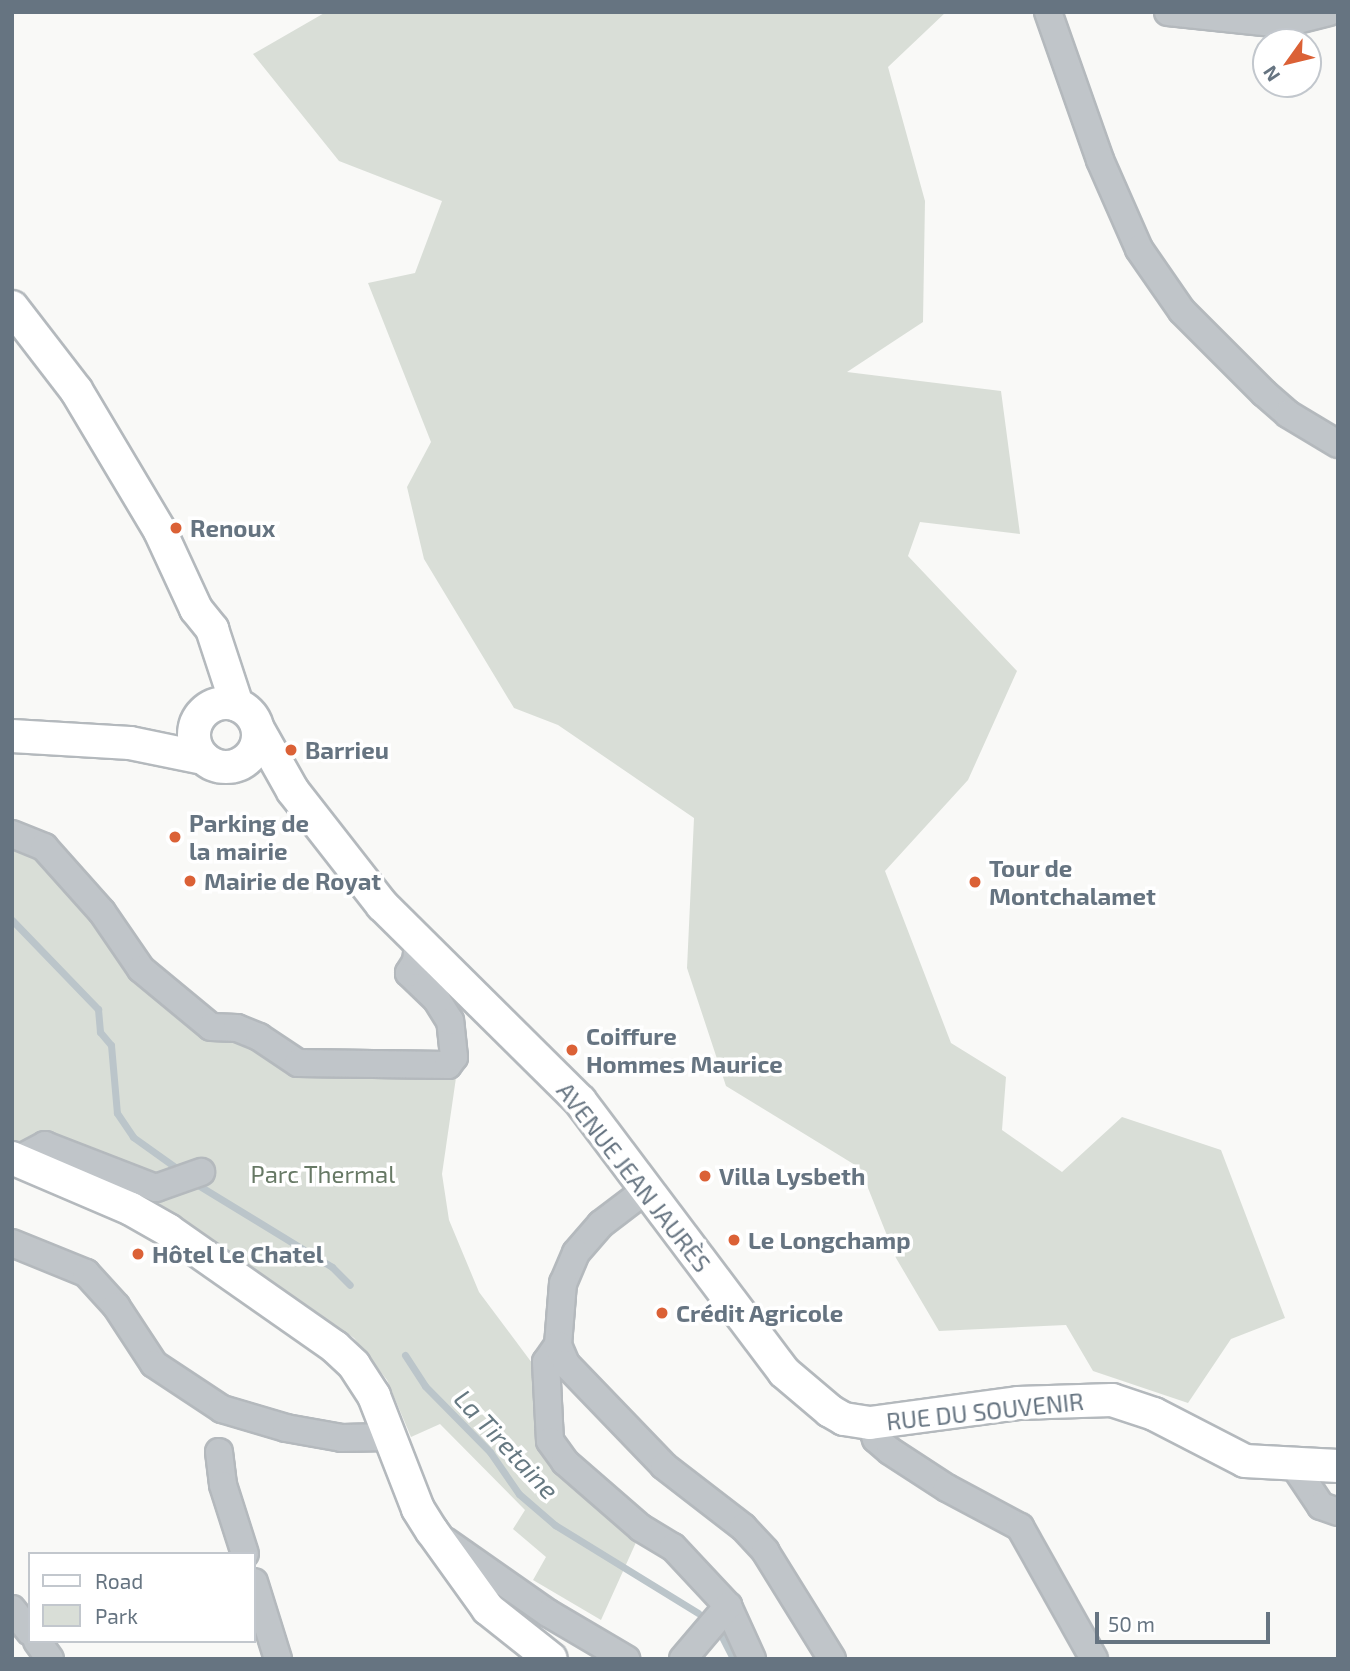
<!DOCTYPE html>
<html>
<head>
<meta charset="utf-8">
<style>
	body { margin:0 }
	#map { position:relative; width:1350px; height:1671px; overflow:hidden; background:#f9f9f7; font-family:"Exo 2",sans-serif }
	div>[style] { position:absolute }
	.green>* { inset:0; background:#d9ded7 }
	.stream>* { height:7px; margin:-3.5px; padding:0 3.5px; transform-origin:3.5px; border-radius:3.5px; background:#bbc5ca }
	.roads { filter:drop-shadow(2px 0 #b4b9bd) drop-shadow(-2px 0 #b4b9bd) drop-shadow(0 2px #b4b9bd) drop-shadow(0 -2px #b4b9bd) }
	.minor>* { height:26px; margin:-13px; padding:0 13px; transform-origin:13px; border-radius:13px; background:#c0c5c9 }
	.major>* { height:32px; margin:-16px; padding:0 16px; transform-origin:16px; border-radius:16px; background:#fff }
	.major>.ring { margin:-16px; padding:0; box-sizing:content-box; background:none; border:32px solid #fff; border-radius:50% }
	.dots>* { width:19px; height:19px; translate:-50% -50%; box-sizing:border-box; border:4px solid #fff; border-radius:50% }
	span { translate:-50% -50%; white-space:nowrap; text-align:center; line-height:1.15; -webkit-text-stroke:7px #fff; paint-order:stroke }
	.poi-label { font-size:24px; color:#667481; font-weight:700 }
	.left { translate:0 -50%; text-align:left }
	.park-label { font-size:24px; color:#677965 }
	.street-label { font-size:24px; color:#667481 }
	.water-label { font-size:26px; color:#667982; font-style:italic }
	.frame { position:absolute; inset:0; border:14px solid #667481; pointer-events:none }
	.legend { position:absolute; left:28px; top:1552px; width:228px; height:91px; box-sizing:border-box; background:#fff; border:2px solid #c2c7cd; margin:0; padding:9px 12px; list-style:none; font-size:21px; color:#667481 }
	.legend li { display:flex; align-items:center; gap:14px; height:35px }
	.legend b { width:35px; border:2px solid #c2c7cd }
	.north { position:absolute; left:1252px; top:28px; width:70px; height:70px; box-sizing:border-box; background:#fff; border:2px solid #c2c7cd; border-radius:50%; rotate:236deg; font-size:19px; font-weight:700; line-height:28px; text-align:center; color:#667481 }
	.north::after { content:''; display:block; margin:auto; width:24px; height:32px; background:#db6136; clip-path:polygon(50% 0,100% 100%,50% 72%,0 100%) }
	.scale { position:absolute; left:1095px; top:1612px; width:175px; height:32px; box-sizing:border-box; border:4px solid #667481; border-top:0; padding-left:9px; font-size:21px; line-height:24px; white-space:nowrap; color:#667481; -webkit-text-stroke:5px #fff; paint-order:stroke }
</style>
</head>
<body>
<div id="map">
	<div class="green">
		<div style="clip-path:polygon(326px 12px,946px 12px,888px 67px,925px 201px,923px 322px,847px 372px,1001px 391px,1020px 534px,920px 522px,908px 556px,1017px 671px,968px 780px,885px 871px,951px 1043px,1006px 1077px,1002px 1130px,1062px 1172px,1122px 1117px,1221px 1150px,1285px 1318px,1231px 1339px,1188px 1403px,1093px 1371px,1066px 1325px,939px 1331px,896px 1258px,860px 1168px,726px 1086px,687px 968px,694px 818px,558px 725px,514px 708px,424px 559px,407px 487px,431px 442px,368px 283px,415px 273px,442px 201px,339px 161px,253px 54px)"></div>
		<div style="clip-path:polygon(12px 825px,56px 846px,108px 899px,150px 962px,217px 1015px,252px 1020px,302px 1057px,457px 1071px,442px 1174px,449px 1220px,479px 1292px,535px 1367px,540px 1431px,638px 1538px,601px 1620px,533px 1580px,546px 1557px,513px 1529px,525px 1510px,440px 1424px,411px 1437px,387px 1380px,354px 1338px,155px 1203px,40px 1150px,12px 1143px)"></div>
	</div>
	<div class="stream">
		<div style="left:12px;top:920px;width:124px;rotate:46deg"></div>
		<div style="left:98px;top:1009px;width:23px;rotate:85deg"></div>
		<div style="left:100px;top:1032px;width:17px;rotate:50deg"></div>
		<div style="left:111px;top:1045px;width:68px;rotate:85deg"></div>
		<div style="left:117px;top:1113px;width:29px;rotate:56deg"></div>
		<div style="left:133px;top:1137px;width:60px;rotate:35.5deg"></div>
		<div style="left:193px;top:1182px;width:163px;rotate:31.4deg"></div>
		<div style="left:332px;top:1267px;width:25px;rotate:45deg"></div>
		<div style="left:405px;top:1355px;width:37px;rotate:57deg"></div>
		<div style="left:425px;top:1386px;width:93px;rotate:45.4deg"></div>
		<div style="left:490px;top:1452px;width:51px;rotate:55.4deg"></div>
		<div style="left:519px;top:1494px;width:48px;rotate:40.7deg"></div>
		<div style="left:555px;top:1525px;width:168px;rotate:31.6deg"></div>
		<div style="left:722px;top:1637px;width:25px;rotate:63deg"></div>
	</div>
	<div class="roads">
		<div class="minor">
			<div style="left:1048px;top:12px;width:157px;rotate:70.6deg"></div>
			<div style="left:1100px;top:160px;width:97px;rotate:66.3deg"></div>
			<div style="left:1139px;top:249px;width:75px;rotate:55.3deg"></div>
			<div style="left:1182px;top:311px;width:116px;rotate:45deg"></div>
			<div style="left:1264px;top:393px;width:32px;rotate:41deg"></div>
			<div style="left:1288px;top:414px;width:58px;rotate:31deg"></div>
			<div style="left:1168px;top:12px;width:115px;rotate:6deg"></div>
			<div style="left:1282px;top:24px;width:49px;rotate:-14.3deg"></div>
			<div style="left:12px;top:834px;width:35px;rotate:22deg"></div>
			<div style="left:44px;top:847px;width:87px;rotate:48.3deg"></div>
			<div style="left:102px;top:912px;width:69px;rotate:55.6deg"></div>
			<div style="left:141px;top:969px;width:91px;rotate:39.6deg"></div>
			<div style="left:211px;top:1027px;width:26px;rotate:2deg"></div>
			<div style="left:237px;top:1028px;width:24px;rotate:22deg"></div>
			<div style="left:259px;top:1037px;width:47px;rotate:33.7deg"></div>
			<div style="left:298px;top:1063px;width:150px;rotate:0.8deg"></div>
			<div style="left:448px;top:1065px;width:10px;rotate:-53deg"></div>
			<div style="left:454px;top:1057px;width:36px;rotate:-96deg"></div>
			<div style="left:450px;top:1021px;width:25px;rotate:-122deg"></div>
			<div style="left:437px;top:1000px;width:39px;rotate:-136deg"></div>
			<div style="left:409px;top:973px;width:13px;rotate:-58deg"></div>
			<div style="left:416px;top:962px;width:19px;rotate:-84deg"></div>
			<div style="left:17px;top:1160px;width:32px;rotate:-28deg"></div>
			<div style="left:45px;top:1145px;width:119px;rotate:21.2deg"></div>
			<div style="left:156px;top:1188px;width:48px;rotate:-19.6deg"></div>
			<div style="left:647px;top:1189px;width:58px;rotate:142.7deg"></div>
			<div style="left:601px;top:1224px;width:38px;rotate:131deg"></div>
			<div style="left:576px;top:1253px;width:33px;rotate:113deg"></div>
			<div style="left:563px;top:1283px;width:62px;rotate:94.6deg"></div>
			<div style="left:558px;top:1345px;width:21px;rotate:125deg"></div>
			<div style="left:546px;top:1362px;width:79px;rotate:87.1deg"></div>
			<div style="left:550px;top:1441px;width:26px;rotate:54deg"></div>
			<div style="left:565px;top:1462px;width:101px;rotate:41deg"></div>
			<div style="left:641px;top:1528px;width:37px;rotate:31deg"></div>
			<div style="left:673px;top:1547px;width:81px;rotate:47deg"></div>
			<div style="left:728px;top:1606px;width:58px;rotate:65.6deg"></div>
			<div style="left:12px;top:1243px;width:80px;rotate:22.1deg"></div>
			<div style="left:86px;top:1273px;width:45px;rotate:47.7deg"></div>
			<div style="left:116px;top:1306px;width:69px;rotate:56.8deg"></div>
			<div style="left:154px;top:1364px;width:82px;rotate:33.5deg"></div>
			<div style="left:222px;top:1409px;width:67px;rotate:16.5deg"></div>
			<div style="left:286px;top:1428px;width:57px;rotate:10.1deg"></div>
			<div style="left:342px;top:1438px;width:45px;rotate:-1.3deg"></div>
			<div style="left:558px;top:1345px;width:21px;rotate:67deg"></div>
			<div style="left:566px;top:1364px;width:141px;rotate:46.1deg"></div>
			<div style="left:664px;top:1466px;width:100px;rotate:37.7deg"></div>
			<div style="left:743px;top:1527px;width:33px;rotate:47deg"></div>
			<div style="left:765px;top:1551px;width:127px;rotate:58.2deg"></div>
			<div style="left:870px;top:1423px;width:17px;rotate:69deg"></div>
			<div style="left:876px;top:1439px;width:18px;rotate:41deg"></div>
			<div style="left:890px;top:1451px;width:68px;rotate:33deg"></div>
			<div style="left:947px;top:1488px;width:83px;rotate:28.1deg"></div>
			<div style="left:1020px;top:1527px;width:151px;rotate:60.7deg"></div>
			<div style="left:219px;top:1452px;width:33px;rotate:83deg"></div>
			<div style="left:223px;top:1485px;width:72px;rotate:72.3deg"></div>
			<div style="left:1295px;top:1467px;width:47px;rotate:56.3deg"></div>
			<div style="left:1321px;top:1506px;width:18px;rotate:19deg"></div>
			<div style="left:445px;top:1541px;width:126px;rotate:35deg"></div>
			<div style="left:548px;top:1613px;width:91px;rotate:30.5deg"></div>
			<div style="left:254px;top:1582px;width:81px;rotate:72.7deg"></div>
			<div style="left:12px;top:1609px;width:29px;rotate:52deg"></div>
			<div style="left:37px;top:1641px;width:22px;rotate:54deg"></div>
			<div style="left:683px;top:1659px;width:70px;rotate:-49.7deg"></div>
		</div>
		<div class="major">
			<div style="left:12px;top:307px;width:105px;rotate:52.4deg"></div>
			<div style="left:76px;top:390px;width:164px;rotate:59.2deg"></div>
			<div style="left:160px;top:531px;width:86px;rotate:65.2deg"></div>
			<div style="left:196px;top:609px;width:26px;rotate:51deg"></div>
			<div style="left:212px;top:629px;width:80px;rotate:71.8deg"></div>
			<div class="ring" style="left:194px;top:703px;width:32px;height:32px"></div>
			<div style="left:258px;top:729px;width:71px;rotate:60.6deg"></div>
			<div style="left:293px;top:791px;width:145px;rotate:52deg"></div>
			<div style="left:382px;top:905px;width:279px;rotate:44.7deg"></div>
			<div style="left:580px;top:1101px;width:339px;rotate:53deg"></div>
			<div style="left:784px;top:1372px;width:60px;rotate:40.3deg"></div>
			<div style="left:830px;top:1411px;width:16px;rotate:30deg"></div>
			<div style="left:844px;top:1419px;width:26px;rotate:9deg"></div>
			<div style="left:870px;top:1423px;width:149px;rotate:-7.7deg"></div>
			<div style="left:1018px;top:1403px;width:94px;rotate:-1.8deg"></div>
			<div style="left:1112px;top:1400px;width:44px;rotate:18.4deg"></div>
			<div style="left:1154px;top:1414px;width:102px;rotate:27.3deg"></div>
			<div style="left:1245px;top:1461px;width:93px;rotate:3.1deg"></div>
			<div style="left:12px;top:736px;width:118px;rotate:3.4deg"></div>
			<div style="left:130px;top:743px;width:75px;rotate:11.6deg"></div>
			<div style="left:12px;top:1158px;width:129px;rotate:23.2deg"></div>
			<div style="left:131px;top:1209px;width:43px;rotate:29.6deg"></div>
			<div style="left:168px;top:1230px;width:204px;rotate:35deg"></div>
			<div style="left:335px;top:1347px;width:26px;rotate:43deg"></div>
			<div style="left:354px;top:1365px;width:37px;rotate:57deg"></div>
			<div style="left:374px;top:1396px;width:121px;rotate:68.7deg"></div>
			<div style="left:418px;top:1509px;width:26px;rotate:58deg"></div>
			<div style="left:432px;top:1531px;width:96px;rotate:54.3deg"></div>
			<div style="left:488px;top:1609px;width:80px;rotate:38.4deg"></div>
		</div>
	</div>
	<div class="dots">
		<div style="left:176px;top:528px;background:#db6136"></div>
		<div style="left:291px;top:750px;background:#db6136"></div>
		<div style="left:175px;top:837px;background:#db6136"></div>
		<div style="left:190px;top:881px;background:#db6136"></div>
		<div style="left:975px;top:882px;background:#db6136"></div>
		<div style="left:572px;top:1050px;background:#db6136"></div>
		<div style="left:705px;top:1176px;background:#db6136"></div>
		<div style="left:734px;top:1240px;background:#db6136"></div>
		<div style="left:138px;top:1254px;background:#db6136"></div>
		<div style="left:662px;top:1313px;background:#db6136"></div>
	</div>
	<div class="poi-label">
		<span class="left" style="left:190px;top:528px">Renoux</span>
		<span class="left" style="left:305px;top:750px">Barrieu</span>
		<span class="left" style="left:189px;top:837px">Parking de<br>la mairie</span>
		<span class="left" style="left:989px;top:882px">Tour de<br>Montchalamet</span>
		<span class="left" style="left:204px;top:881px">Mairie de Royat</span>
		<span class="left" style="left:586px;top:1050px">Coiffure<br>Hommes Maurice</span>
		<span class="left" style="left:719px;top:1176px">Villa Lysbeth</span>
		<span class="left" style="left:748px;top:1240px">Le Longchamp</span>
		<span class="left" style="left:152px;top:1254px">Hôtel Le Chatel</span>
		<span class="left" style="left:676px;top:1313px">Crédit Agricole</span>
	</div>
	<div class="park-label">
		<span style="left:323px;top:1174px">Parc Thermal</span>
	</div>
	<div class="street-label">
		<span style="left:634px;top:1177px;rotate:52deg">AVENUE JEAN JAURÈS</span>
		<span style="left:985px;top:1411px;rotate:-6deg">RUE DU SOUVENIR</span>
	</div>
	<div class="water-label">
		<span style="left:507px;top:1444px;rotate:47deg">La Tiretaine</span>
	</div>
	<div class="frame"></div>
	<ul class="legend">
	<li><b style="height:9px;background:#fff"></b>Road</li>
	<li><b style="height:19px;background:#d9ded7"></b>Park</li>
	</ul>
	<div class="north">N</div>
	<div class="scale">50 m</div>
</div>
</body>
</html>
